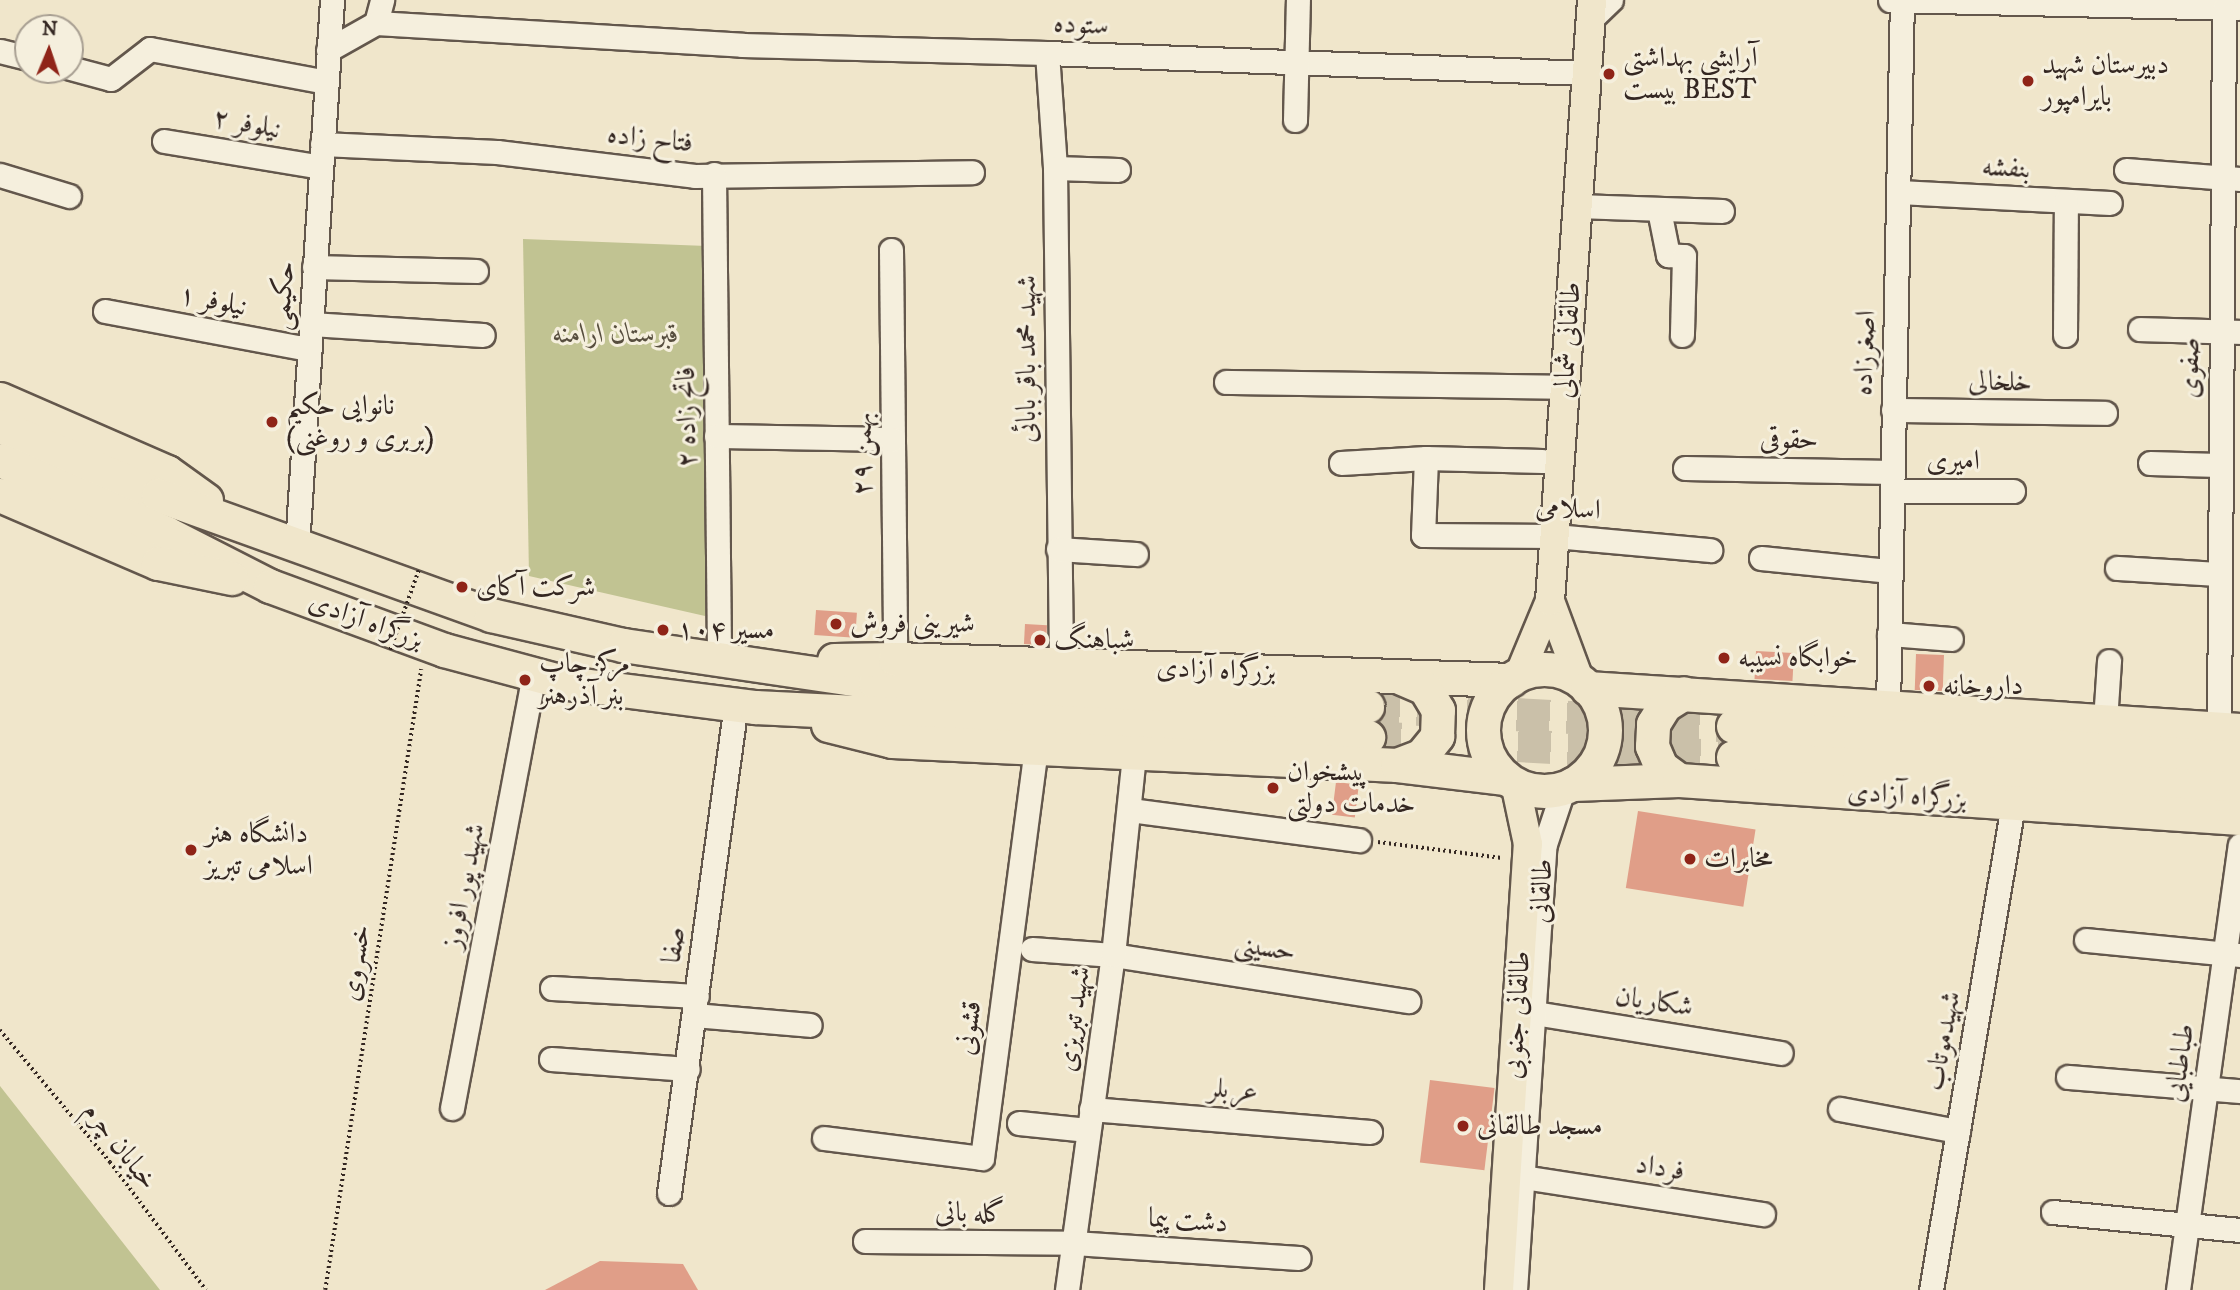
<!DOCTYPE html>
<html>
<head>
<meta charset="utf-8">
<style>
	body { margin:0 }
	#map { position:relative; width:2240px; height:1290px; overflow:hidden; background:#f0e6cb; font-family:"IM FELL DW Pica",Amiri,serif }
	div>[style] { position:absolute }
	.green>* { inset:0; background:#c1c392 }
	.building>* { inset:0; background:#e09e88; transform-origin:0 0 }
	.highway-tunnel>* { height:33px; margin-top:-16.5px; transform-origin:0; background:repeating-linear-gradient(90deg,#cac0a9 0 33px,transparent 0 50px) }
	.path>* { height:3.5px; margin-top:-1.75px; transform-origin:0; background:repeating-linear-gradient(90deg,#342722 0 2px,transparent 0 5.5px) }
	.roads { filter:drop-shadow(2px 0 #63574c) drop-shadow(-2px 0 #63574c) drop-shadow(0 2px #63574c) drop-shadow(0 -2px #63574c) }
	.minor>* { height:23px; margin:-11.5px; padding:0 11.5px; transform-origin:11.5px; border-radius:11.5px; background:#f5efdd }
	.major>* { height:28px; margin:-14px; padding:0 14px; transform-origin:14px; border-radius:14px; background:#f0e6cb }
	.highway>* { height:33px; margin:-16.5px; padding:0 16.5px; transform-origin:16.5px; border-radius:16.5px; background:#f0e6cb }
	.highway>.ring { margin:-16.5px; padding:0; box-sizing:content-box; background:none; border:33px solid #f0e6cb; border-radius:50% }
	.path-bridge>* { height:3.5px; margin-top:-1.75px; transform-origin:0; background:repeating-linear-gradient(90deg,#342722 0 2px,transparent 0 5.5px) }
	.dots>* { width:19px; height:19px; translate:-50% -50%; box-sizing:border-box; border:4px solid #f5efdd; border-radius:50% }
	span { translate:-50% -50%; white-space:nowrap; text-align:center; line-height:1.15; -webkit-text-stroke:6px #f5efdd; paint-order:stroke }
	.street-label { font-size:28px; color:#342722 }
	.poi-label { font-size:28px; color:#342722 }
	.left { translate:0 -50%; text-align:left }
	.park-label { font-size:28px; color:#574e3e; font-style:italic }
	.north { position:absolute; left:14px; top:14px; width:70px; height:70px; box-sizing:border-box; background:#f5efdd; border:2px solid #a89f92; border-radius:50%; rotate:2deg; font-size:19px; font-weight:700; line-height:28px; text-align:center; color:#342722 }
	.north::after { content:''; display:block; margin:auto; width:24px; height:32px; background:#8f2418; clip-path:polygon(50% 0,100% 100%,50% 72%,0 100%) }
</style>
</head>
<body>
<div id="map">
	<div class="green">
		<div style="clip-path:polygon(523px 239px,707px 246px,705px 616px,529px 576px)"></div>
		<div style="clip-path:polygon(0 1086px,160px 1290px,0 1290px)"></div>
	</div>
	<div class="building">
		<div style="left:816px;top:610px;width:41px;height:25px;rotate:4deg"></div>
		<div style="left:1025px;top:624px;width:22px;height:20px;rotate:3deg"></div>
		<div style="left:1756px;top:651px;width:38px;height:28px;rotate:3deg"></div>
		<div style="left:1916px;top:654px;width:28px;height:36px;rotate:2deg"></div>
		<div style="left:1336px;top:782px;width:23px;height:33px;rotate:7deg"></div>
		<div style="left:1638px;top:811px;width:119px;height:78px;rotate:9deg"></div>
		<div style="left:1430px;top:1080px;width:65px;height:83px;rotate:7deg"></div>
		<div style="clip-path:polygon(600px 1261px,683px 1264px,698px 1290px,545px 1290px)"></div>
	</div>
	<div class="highway-tunnel">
		<div style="left:1367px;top:706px;width:367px;rotate:3.1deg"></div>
		<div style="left:1368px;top:737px;width:366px;rotate:3.1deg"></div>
	</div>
	<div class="path">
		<div style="left:1378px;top:842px;width:125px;rotate:7.4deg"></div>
		<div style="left:0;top:1030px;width:172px;rotate:50.2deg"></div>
		<div style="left:110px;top:1162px;width:160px;rotate:53.1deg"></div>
		<div style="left:325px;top:1290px;width:628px;rotate:-81.21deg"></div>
	</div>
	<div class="roads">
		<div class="minor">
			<div style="left:1890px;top:0;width:347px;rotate:1.3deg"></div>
			<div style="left:1590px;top:20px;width:29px;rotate:-44deg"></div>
			<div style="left:376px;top:23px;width:24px;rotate:-75deg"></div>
			<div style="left:328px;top:50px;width:55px;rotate:-29.4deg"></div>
			<div style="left:376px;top:23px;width:367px;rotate:3.4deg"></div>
			<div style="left:742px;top:45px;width:305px;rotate:1.5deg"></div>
			<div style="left:1047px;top:53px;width:540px;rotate:2.12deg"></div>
			<div style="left:0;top:51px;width:29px;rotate:14deg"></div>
			<div style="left:1047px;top:53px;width:115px;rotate:86deg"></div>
			<div style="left:1055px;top:168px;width:496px;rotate:89.3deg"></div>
			<div style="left:70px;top:68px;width:42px;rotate:15deg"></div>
			<div style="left:111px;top:79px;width:49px;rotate:-37.6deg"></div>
			<div style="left:150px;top:49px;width:179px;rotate:10.6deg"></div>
			<div style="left:1295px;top:120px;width:120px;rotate:-88.6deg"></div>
			<div style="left:164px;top:141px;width:159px;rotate:9.4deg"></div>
			<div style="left:322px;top:144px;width:175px;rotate:2.6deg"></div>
			<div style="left:497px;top:152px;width:199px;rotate:6.9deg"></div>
			<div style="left:695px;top:176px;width:277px;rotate:-0.8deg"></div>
			<div style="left:1055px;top:168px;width:63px;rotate:1.8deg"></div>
			<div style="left:2126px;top:170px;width:114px;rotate:4.5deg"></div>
			<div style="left:714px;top:174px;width:484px;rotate:89.4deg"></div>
			<div style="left:0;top:175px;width:72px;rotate:16.9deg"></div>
			<div style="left:1899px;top:192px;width:211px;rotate:3deg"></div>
			<div style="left:1577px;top:206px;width:145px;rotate:2deg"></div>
			<div style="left:1659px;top:210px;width:46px;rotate:78.7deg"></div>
			<div style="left:1668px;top:255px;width:16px;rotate:4deg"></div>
			<div style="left:1684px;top:256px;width:79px;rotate:91.5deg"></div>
			<div style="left:891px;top:250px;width:409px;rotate:89.4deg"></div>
			<div style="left:314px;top:267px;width:162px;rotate:1.4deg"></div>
			<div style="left:105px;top:311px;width:208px;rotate:10.6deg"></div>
			<div style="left:311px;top:324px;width:172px;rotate:3.7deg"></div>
			<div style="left:2140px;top:329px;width:100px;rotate:1.7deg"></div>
			<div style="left:2065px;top:335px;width:134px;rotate:-89.6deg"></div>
			<div style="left:1226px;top:382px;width:339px;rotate:0.8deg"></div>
			<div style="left:1893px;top:410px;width:212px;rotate:0.8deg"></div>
			<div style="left:716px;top:436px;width:177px;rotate:1deg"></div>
			<div style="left:1426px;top:458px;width:77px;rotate:92.2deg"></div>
			<div style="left:1423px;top:535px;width:132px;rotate:0.4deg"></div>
			<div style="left:1555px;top:536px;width:156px;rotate:5.2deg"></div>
			<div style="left:1341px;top:463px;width:85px;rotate:-3.4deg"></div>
			<div style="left:1426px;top:458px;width:116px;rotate:1.5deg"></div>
			<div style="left:2150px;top:463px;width:69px;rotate:1.7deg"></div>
			<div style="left:1685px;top:468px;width:207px;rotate:1.1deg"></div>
			<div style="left:1892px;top:491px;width:121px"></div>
			<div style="left:297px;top:546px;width:547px;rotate:-86.33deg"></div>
			<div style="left:1058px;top:549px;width:78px;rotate:3.7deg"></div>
			<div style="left:1761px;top:558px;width:130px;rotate:5.8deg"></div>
			<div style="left:2117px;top:568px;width:102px;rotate:3.4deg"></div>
			<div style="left:1889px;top:634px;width:62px;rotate:4.6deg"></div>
			<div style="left:1888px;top:707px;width:707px;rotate:-88.87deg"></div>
			<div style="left:2105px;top:721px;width:60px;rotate:-86.2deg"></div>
			<div style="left:2219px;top:729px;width:721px;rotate:-89.6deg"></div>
			<div style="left:1130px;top:810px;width:231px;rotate:7.5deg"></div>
			<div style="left:2086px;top:940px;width:154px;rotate:5.6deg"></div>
			<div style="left:1032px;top:949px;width:81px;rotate:4.2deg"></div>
			<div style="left:1113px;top:955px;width:299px;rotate:8.9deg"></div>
			<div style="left:552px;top:988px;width:145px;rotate:3.2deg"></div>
			<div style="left:1522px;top:1011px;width:262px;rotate:9.2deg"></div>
			<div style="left:694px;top:1015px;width:116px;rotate:4.9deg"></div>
			<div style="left:551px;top:1059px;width:137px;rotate:4.2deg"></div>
			<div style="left:2068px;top:1077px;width:173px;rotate:4.7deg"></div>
			<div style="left:452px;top:1108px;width:442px;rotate:-79.3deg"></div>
			<div style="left:1091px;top:1109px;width:280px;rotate:4.7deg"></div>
			<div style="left:1840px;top:1109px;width:120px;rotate:10.6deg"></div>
			<div style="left:1019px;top:1123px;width:69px;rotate:5.8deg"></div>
			<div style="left:824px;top:1138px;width:159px;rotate:7.2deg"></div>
			<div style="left:982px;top:1158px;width:413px;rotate:-82.5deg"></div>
			<div style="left:1510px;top:1175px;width:256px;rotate:8.8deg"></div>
			<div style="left:669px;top:1193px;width:494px;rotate:-82.2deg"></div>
			<div style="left:2053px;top:1212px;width:188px;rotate:5.5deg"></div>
			<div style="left:865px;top:1241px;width:209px;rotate:0.5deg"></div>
			<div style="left:1074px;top:1243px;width:225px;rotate:3.8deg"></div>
			<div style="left:1067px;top:1290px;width:338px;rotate:-82.2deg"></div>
			<div style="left:1113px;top:955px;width:201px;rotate:-84deg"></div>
			<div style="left:1515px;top:1290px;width:447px;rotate:-86.2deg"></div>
			<div style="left:1545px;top:844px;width:60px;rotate:-71.6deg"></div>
			<div style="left:1931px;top:1290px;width:494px;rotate:-80.4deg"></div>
			<div style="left:2178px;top:1290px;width:449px;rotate:-82.1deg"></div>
		</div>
		<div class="major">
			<div style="left:1550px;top:601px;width:83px;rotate:69.6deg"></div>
			<div style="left:1520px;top:673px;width:78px;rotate:-67.4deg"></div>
			<div style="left:1550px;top:601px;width:602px;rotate:-86deg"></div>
			<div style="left:1499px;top:1290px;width:447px;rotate:-86.3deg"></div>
			<div style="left:1528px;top:844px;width:62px;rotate:-102deg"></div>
		</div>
		<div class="highway">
			<div style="left:0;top:399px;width:182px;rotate:23.6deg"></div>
			<div style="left:167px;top:472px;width:48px;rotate:35.7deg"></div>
			<div style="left:0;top:426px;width:172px;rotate:23.6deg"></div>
			<div style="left:158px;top:495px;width:354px;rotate:19.8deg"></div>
			<div style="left:491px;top:615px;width:135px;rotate:12.8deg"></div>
			<div style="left:623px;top:645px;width:255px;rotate:8.4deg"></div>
			<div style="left:875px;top:682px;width:493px;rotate:2.8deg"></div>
			<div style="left:0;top:460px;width:181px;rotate:23.7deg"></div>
			<div style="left:166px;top:533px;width:117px;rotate:27deg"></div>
			<div style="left:270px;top:586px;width:185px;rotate:20.2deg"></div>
			<div style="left:444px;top:650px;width:127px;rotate:15deg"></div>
			<div style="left:567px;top:683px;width:190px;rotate:7.3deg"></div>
			<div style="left:755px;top:707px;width:614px;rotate:2.8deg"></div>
			<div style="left:0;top:495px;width:172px;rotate:23.3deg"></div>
			<div style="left:158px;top:563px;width:75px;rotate:11.6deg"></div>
			<div style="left:834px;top:660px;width:61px;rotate:-0.9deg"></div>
			<div style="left:895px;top:659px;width:616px;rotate:1.95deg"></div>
			<div class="ring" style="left:1483px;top:669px;width:89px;height:89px"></div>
			<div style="left:1587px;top:688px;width:654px;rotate:3.68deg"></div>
			<div style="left:828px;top:725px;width:66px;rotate:14deg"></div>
			<div style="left:892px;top:741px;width:506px;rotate:2.72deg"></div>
			<div style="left:1397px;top:765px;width:109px;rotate:6.9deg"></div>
			<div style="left:1733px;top:726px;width:508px;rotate:3.61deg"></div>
			<div style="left:1733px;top:757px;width:508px;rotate:3.61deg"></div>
			<div style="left:1397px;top:765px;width:26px;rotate:-21deg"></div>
			<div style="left:1421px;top:756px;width:26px;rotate:-51deg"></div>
			<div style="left:1437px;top:736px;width:26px;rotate:-88deg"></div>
			<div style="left:1438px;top:710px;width:26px;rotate:-121deg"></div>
			<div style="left:1425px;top:688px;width:26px;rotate:-157deg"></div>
			<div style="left:1679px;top:780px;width:22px;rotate:-144deg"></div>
			<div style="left:1661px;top:767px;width:23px;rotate:-113deg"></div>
			<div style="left:1652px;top:746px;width:22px;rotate:-87deg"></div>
			<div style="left:1653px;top:724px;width:22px;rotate:-58deg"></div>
			<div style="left:1665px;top:705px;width:22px;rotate:-32deg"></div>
			<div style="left:1573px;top:784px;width:106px;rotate:-2.2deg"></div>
			<div style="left:1679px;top:780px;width:562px;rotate:3.88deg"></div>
		</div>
	</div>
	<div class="path-bridge">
		<div style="left:390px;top:650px;width:86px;rotate:-70.3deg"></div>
	</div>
	<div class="dots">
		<div style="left:1609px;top:74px;background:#8f2418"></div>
		<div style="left:2028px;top:81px;background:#8f2418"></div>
		<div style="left:272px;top:422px;background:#8f2418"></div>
		<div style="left:462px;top:587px;background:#8f2418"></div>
		<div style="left:836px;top:624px;background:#8f2418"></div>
		<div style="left:663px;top:630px;background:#8f2418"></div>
		<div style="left:1040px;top:640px;background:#8f2418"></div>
		<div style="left:1724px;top:658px;background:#8f2418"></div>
		<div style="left:525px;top:680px;background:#8f2418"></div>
		<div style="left:1929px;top:686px;background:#8f2418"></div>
		<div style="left:1273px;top:788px;background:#8f2418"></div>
		<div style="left:191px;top:850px;background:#8f2418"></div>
		<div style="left:1690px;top:859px;background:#8f2418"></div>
		<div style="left:1463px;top:1126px;background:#8f2418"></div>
	</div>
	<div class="street-label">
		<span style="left:1081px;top:25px;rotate:2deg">ستوده</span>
		<span style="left:247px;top:124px;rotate:10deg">نیلوفر ۲</span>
		<span style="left:650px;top:139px;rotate:6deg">فتاح زاده</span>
		<span style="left:2006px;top:168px;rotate:3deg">بنفشه</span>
		<span style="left:283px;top:296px;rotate:-86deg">حکیمی</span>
		<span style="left:213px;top:301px;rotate:11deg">نیلوفر ۱</span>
		<span style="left:1568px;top:340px;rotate:-86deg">طالقانی شمالی</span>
		<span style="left:1865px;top:353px;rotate:-88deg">اصغرزاده</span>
		<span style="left:1027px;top:359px;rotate:-90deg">شهید محمد باقر بابائی</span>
		<span style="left:2190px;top:368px;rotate:-89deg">صفوی</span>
		<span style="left:2000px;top:382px;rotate:1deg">خلخالی</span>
		<span style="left:687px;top:417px;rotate:-91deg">فاتح زاده ۲</span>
		<span style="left:1789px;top:440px;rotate:1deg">حقوقی</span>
		<span style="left:863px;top:454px;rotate:-90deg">۲۹ بهمن</span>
		<span style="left:1953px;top:461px">امیری</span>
		<span style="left:1568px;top:509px;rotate:3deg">اسلامی</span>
		<span style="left:366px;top:621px;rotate:20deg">بزرگراه آزادی</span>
		<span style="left:1216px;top:670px;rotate:2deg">بزرگراه آزادی</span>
		<span style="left:1907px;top:796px;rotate:4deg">بزرگراه آزادی</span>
		<span style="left:464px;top:886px;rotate:-79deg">شهید پور افروز</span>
		<span style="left:1542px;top:891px;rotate:-87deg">طالقانی</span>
		<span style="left:674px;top:945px;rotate:-82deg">صفا</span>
		<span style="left:1265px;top:948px;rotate:9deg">حسینی</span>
		<span style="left:356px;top:963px;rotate:-81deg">خسروی</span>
		<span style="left:1654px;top:1002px;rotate:9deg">شکاریان</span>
		<span style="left:1517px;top:1015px;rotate:-86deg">طالقانی جنوبی</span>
		<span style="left:1074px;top:1019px;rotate:-82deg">شهید تبریزی</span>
		<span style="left:969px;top:1028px;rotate:-82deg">قشونی</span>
		<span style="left:1943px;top:1041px;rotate:-80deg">شهیدموتاب</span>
		<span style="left:2180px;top:1063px;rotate:-82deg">طباطبایی</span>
		<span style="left:1233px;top:1090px;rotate:5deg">عربلر</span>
		<span style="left:120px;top:1146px;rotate:52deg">خیابان چرم</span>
		<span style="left:1660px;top:1168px;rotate:9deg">فرداد</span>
		<span style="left:970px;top:1213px;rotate:1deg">گله بانی</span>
		<span style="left:1188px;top:1221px;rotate:4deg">دشت پیما</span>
	</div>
	<div class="poi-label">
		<span class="left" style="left:1623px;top:74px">آرایشی بهداشتی<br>بیست BEST</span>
		<span class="left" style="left:2042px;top:81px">دبیرستان شهید<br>بایرامپور</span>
		<span class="left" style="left:286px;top:422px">نانوایی حکیم<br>(بربری و روغنی)</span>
		<span class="left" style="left:476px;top:587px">شرکت آکای</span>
		<span class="left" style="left:850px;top:624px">شیرینی فروش</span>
		<span class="left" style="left:677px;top:630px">مسیر ۱۰۴</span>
		<span class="left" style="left:1054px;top:640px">شباهنگ</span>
		<span class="left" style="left:1738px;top:658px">خوابگاه نسیبه</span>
		<span class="left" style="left:539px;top:680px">مرکز چاپ<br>بنر آذرهنر</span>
		<span class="left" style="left:1943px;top:686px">داروخانه</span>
		<span class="left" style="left:1287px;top:788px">پیشخوان<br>خدمات دولتی</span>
		<span class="left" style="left:205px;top:850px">دانشگاه هنر<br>اسلامی تبریز</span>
		<span class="left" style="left:1704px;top:859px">مخابرات</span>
		<span class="left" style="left:1477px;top:1126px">مسجد طالقانی</span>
	</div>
	<div class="park-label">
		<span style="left:616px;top:334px">قبرستان ارامنه</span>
	</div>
	<div class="north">N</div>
</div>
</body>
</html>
